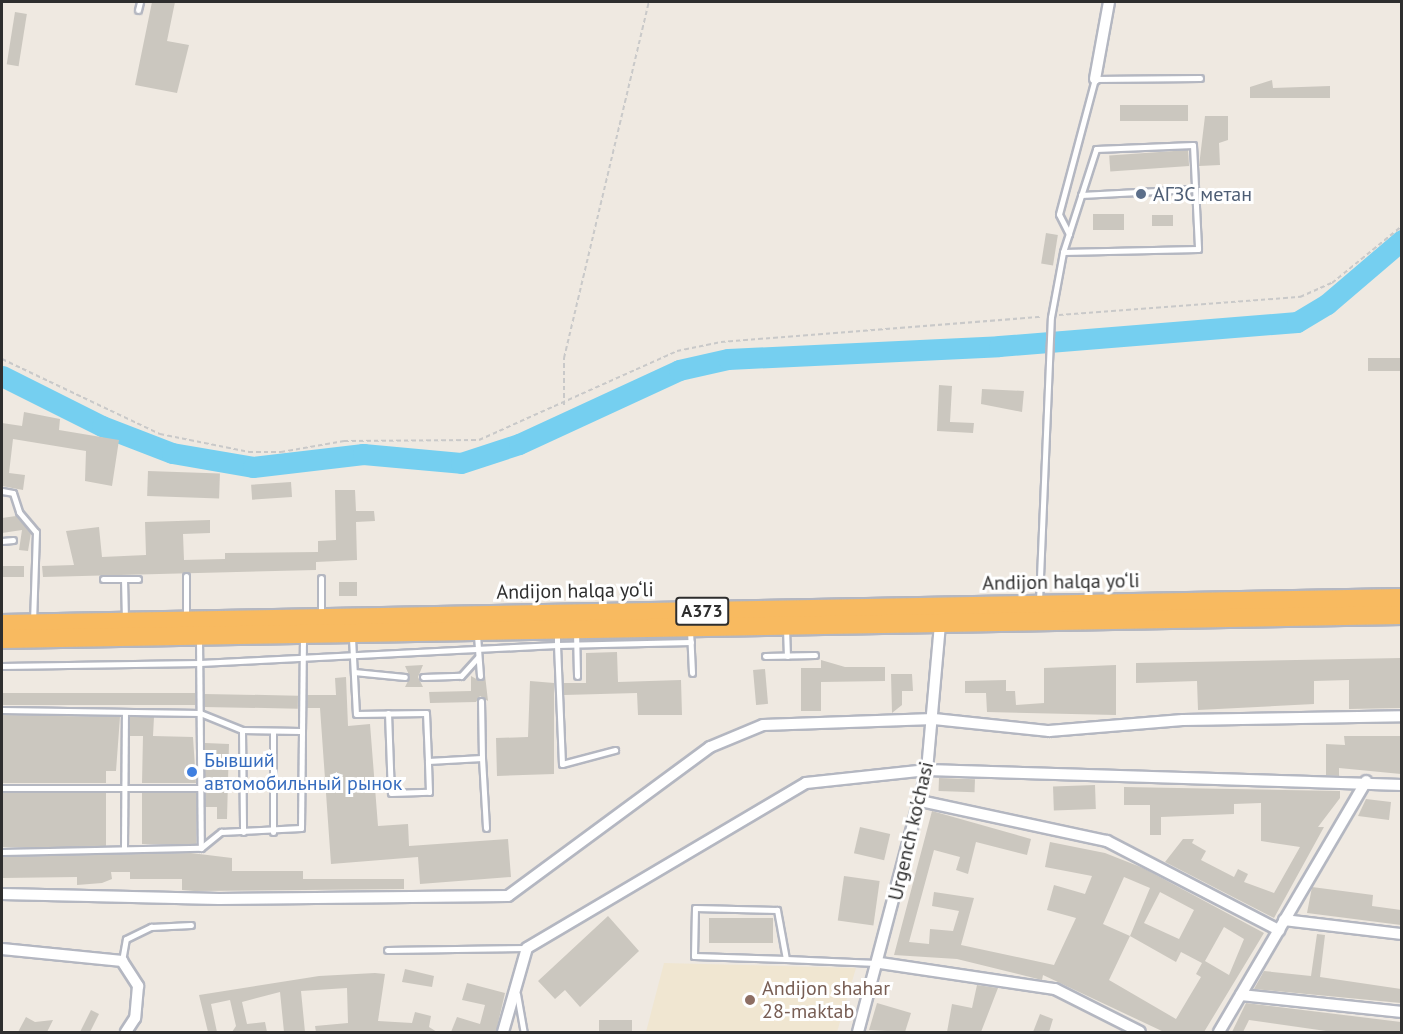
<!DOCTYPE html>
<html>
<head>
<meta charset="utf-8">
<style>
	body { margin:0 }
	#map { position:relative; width:1403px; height:1034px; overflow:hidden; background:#efe9e1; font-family:"PT Sans",sans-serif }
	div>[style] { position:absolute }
	.education>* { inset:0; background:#f0e6d1 }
	.river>* { height:21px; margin:-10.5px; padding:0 10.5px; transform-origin:10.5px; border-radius:10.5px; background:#75cff0 }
	.building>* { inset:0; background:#cbc7bf; transform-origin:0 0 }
	.path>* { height:2px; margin-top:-1px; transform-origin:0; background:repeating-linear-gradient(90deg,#c9c9c9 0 4.5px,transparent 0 7.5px) }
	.roads { filter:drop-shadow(2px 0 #b4b7c1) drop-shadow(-2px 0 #b4b7c1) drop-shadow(0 2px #b4b7c1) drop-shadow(0 -2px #b4b7c1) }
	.service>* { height:5px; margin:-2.5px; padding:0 2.5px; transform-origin:2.5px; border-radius:2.5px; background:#fff }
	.minor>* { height:10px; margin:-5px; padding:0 5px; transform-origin:5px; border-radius:5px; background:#fff }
	.trunk>* { height:18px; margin:-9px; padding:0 9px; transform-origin:9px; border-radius:9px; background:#f8ba60 }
	.dots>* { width:16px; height:16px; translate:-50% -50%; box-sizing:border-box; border:3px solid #fff; border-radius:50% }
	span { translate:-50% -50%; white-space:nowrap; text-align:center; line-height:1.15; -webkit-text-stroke:6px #fff; paint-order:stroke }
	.shield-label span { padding:2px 4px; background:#fff; border:2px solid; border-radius:4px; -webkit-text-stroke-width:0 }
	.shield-label { font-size:18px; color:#2e2e2e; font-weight:700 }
	.service-label { font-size:20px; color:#4e5e75 }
	.left { translate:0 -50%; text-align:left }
	.street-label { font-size:20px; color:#2e2e2e }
	.shop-label { font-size:20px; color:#366cbe }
	.education-label { font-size:20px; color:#785e54 }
	.frame { position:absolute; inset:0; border:3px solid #2e2e2e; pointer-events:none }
</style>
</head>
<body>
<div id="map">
	<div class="education">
		<div style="clip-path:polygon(664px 963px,856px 968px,837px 1032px,646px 1032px)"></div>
	</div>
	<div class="river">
		<div style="left:2px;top:376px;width:112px;rotate:26.6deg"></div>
		<div style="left:102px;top:426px;width:75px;rotate:21.1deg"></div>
		<div style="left:172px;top:453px;width:82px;rotate:9.8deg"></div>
		<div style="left:253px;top:467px;width:111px;rotate:-6.7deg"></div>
		<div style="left:363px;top:454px;width:98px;rotate:5.2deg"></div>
		<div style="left:461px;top:463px;width:61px;rotate:-18.1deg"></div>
		<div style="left:519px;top:444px;width:176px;rotate:-24.8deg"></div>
		<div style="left:679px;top:370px;width:50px;rotate:-12.7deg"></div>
		<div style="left:728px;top:359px;width:271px;rotate:-2.7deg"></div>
		<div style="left:999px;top:346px;width:299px;rotate:-4.6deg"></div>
		<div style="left:1297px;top:322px;width:35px;rotate:-31deg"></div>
		<div style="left:1327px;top:304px;width:99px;rotate:-40.5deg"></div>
	</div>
	<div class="building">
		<div style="clip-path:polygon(152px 2px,175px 2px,167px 41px,189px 45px,177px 93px,135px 85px)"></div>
		<div style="left:15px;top:12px;width:12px;height:53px;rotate:9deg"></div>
		<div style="clip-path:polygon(1272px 80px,1273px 88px,1330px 86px,1330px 98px,1250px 98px,1250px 87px)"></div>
		<div style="left:1188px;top:105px;width:16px;height:68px;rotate:90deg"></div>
		<div style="clip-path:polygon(1205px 116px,1228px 116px,1228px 140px,1219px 143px,1220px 165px,1199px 166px)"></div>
		<div style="left:1188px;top:150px;width:16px;height:79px;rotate:86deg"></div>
		<div style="left:1093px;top:214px;width:31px;height:16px"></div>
		<div style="left:1173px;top:215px;width:11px;height:21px;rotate:90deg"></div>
		<div style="left:1046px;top:233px;width:12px;height:31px;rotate:9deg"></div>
		<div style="left:1401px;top:358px;width:13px;height:33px;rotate:90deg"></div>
		<div style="clip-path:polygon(939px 385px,952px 386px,950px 422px,974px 423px,973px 433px,937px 431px)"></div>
		<div style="clip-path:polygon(982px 389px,1024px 391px,1022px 412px,981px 404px)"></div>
		<div style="clip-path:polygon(24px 412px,60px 419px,59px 430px,119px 440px,112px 486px,85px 481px,86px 451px,13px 439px,9px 473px,25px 475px,23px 490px,2px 486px,2px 423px,22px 426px)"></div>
		<div style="left:148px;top:471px;width:72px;height:25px;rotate:2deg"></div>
		<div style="left:291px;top:482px;width:15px;height:40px;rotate:86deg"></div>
		<div style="clip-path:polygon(335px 490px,355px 490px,356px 511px,374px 511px,375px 521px,356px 522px,357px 560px,316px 562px,316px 570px,43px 577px,42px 566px,74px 565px,66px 531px,99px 527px,102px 557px,146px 555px,145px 522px,210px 520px,210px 533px,183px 534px,184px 560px,225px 559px,225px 553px,318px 552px,318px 541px,336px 540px)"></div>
		<div style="clip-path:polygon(16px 516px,31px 533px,28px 551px,19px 550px,22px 530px,2px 533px,2px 518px)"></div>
		<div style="left:24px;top:566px;width:11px;height:22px;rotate:90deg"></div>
		<div style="left:339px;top:582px;width:18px;height:14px"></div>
		<div style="left:991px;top:582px;width:23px;height:10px"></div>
		<div style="clip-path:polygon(617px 652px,618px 682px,681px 680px,682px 715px,638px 715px,637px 693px,564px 695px,563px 683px,586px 683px,586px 653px)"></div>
		<div style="clip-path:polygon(1401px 658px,1401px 708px,1349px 709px,1349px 680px,1314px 681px,1314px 704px,1198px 710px,1197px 681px,1136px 683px,1136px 663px)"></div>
		<div style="clip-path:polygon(821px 660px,845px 667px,885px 667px,885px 681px,821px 682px,821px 711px,801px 711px,801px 668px,821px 668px)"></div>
		<div style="clip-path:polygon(423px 665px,418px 677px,423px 687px,405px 687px,410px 677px,405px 666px)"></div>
		<div style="clip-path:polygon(1116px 665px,1116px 715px,987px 712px,986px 693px,965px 693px,965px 681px,1006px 680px,1006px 691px,1015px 691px,1016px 705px,1044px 703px,1044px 668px)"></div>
		<div style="left:765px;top:669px;width:35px;height:12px;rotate:85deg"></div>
		<div style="clip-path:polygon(891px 674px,912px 674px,913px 691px,902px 691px,902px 705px,892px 713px)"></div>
		<div style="clip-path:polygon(485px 675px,488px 701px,480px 696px,476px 702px,430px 703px,429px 692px,471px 691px,471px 676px,480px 681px)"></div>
		<div style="clip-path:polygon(346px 677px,348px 726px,370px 724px,378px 826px,408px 824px,409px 846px,508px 839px,511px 877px,420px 884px,418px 857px,331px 864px,320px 708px,307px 708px,307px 695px,336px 695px,335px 678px)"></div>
		<div style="clip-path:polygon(530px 681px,554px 683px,554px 774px,497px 776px,496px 738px,528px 737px)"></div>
		<div style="left:2px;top:693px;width:193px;height:12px"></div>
		<div style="left:204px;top:694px;width:94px;height:13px;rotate:1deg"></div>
		<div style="clip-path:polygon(2px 715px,120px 717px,116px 771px,106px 771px,106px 783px,2px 783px)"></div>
		<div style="clip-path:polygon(130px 717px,154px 717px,153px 736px,193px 737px,196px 783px,142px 783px,143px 736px,130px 736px)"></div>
		<div style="clip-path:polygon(1344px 736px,1401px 736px,1401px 774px,1339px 768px,1339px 776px,1326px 775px,1326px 744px,1345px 745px)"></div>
		<div style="clip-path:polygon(205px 743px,229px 744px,227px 819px,217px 819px,217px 807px,205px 807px)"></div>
		<div style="left:939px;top:778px;width:36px;height:13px;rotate:2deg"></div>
		<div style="left:1095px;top:785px;width:24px;height:42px;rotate:88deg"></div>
		<div style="clip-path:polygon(1124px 787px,1340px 791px,1340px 798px,1318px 827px,1324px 827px,1274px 918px,1165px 862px,1183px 839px,1194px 839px,1192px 843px,1206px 851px,1201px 860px,1234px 877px,1238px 869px,1248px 874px,1244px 882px,1274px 893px,1300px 847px,1261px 841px,1261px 803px,1234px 804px,1234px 814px,1161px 817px,1161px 835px,1150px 835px,1150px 805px,1124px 805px)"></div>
		<div style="left:2px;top:793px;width:104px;height:54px"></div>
		<div style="left:142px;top:793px;width:54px;height:51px"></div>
		<div style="clip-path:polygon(1366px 799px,1391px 802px,1389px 820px,1358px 816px)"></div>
		<div style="clip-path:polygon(evenodd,932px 811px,1031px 839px,1027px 855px,976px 842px,968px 874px,956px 870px,960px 857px,934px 850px,909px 942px,929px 944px,930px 929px,953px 931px,959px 911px,932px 906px,934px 892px,974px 898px,961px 945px,1054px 965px,1076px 918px,1047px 910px,1054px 885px,1085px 894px,1092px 876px,1045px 867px,1050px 842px,1105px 853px,1143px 868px,1264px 933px,1204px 1032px,1164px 1032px,1043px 975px,1042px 980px,957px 959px,894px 955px,932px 811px,1124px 877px,1150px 888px,1130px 936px,1103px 924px,1124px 877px,932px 811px,1160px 892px,1194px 910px,1179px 939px,1144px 923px,1160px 892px,932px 811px,1224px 927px,1244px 939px,1229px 975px,1205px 961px,1224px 927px,932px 811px,1130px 936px,1176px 962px,1181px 952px,1202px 963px,1196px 974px,1201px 977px,1176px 1019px,1109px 980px,1130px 936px)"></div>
		<div style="left:860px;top:827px;width:31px;height:27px;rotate:13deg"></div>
		<div style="clip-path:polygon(191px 853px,232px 858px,232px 871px,303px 871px,303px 879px,404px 879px,404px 889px,194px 891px,182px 890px,182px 879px,130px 879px,130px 872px,111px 872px,112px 879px,102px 883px,77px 885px,77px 877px,2px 878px,2px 857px)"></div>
		<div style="left:844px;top:876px;width:36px;height:45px;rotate:8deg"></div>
		<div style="clip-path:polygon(1312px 887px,1373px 895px,1372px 906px,1401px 910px,1401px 925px,1307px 913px)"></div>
		<div style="clip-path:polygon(608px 916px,639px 951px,580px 1007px,565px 990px,555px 999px,538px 981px)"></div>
		<div style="left:709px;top:918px;width:64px;height:25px"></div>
		<div style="clip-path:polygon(1317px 934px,1325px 935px,1320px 977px,1401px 989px,1401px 1003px,1254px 989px,1264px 971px,1311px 976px)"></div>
		<div style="clip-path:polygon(405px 969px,434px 976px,432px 987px,402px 982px)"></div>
		<div style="clip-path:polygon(375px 973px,385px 974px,378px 1021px,412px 1023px,415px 1012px,431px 1016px,429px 1027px,437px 1032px,316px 1032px,315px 1026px,348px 1023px,347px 988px,301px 991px,305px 1032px,284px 1032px,280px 992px,242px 1002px,247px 1024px,265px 1022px,267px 1032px,232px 1032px,236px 1026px,230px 1000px,211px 1004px,217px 1032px,208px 1032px,199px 995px,319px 976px)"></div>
		<div style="clip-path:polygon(467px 983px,505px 993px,496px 1032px,451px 1032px,457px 1017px,480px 1024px,485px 1005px,462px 1000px)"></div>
		<div style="clip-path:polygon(977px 985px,998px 988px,981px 1032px,947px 1032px,952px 1004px,972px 1008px)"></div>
		<div style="clip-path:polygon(877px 1003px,911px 1013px,905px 1032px,869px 1030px)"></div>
		<div style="clip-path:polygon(1246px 1003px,1401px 1022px,1401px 1032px,1333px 1032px,1249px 1020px,1243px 1032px,1232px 1032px)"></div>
		<div style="clip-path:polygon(91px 1010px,99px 1014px,90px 1032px,80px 1032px)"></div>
		<div style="clip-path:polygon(1040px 1014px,1053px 1019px,1049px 1032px,1033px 1032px)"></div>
		<div style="clip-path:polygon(26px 1017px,35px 1022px,53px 1020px,47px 1032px,18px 1032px)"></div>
		<div style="left:599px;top:1020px;width:33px;height:12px"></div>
	</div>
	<div class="path">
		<div style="left:1059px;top:315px;width:242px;rotate:-4.3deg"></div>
		<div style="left:1300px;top:297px;width:35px;rotate:-24deg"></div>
		<div style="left:1332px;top:283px;width:90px;rotate:-39.2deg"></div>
		<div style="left:2px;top:359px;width:175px;rotate:25.4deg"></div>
		<div style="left:160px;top:434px;width:91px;rotate:11.4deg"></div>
		<div style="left:249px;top:452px;width:32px"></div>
		<div style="left:281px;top:452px;width:64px;rotate:-9.9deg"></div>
		<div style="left:344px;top:441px;width:135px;rotate:-0.4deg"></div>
		<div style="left:479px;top:440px;width:217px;rotate:-24.2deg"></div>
		<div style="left:677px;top:351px;width:45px;rotate:-11.6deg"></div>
		<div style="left:721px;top:342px;width:321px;rotate:-4.5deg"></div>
		<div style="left:564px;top:405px;width:47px;rotate:-90deg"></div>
		<div style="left:564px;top:358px;width:366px;rotate:-76.6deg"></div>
	</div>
	<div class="roads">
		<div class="service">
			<div style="left:138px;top:10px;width:8px;rotate:-76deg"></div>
			<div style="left:1081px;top:195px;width:114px;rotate:-3deg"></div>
			<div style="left:1069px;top:234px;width:22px;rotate:-117deg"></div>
			<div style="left:1059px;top:214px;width:140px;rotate:-75.1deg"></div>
			<div style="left:1095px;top:79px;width:105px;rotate:-0.5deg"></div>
			<div style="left:2px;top:491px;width:11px;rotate:10deg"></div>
			<div style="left:13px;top:493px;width:20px;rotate:72deg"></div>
			<div style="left:19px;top:512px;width:26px;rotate:50deg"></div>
			<div style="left:36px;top:532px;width:89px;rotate:91.9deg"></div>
			<div style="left:2px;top:541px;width:11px;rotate:-5deg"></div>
			<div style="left:186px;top:576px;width:42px;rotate:90deg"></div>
			<div style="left:321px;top:578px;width:38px;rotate:90deg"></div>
			<div style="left:103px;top:579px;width:35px"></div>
			<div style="left:124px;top:579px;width:41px;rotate:88.6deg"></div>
			<div style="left:1039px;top:601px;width:284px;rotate:-87.6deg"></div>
			<div style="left:1051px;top:317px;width:66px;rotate:-79.5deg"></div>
			<div style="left:1063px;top:252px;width:108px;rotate:-72.2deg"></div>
			<div style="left:1096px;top:149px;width:97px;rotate:-2.4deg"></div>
			<div style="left:1193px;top:145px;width:104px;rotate:87.2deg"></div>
			<div style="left:1198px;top:249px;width:135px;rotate:178.7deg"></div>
			<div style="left:786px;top:628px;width:28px;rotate:88deg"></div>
			<div style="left:690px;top:630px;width:43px;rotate:87.3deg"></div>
			<div style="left:557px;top:631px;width:14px;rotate:90deg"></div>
			<div style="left:557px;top:645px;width:134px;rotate:-1.3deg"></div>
			<div style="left:576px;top:631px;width:45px;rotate:88.7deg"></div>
			<div style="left:477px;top:635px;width:41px;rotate:85.8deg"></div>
			<div style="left:199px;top:637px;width:211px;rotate:89.5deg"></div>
			<div style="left:352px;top:638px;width:76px;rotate:87deg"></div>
			<div style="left:356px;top:714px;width:70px;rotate:-0.8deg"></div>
			<div style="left:426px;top:713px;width:48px;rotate:87.6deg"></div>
			<div style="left:428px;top:761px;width:54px;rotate:-3.2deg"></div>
			<div style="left:482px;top:758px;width:57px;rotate:-91deg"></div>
			<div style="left:765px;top:656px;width:50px;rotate:-1.1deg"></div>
			<div style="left:2px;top:666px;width:198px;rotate:-0.9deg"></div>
			<div style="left:200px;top:663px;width:357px;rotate:-2.9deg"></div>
			<div style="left:557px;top:645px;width:119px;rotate:87.6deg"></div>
			<div style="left:562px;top:764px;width:55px;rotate:-14.8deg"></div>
			<div style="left:354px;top:672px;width:51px;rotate:5.6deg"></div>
			<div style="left:423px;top:677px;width:38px;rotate:-2deg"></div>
			<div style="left:461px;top:676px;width:25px;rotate:-48deg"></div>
			<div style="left:2px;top:710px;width:198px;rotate:0.9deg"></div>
			<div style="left:200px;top:713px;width:45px;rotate:22deg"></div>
			<div style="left:242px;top:730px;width:58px;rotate:1deg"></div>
			<div style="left:388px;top:713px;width:80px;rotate:87.9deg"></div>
			<div style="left:391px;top:793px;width:38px;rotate:-2deg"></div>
			<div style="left:429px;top:792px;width:31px;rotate:-92deg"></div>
			<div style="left:242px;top:730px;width:102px;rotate:89.4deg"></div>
			<div style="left:273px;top:731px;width:101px;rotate:90deg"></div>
			<div style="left:482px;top:758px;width:70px;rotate:86.7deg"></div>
			<div style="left:2px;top:788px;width:198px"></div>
			<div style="left:124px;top:849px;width:137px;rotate:-89.6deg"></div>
			<div style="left:2px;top:852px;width:199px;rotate:-1.2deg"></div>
			<div style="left:201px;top:848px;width:26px;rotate:-39deg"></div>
			<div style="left:221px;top:832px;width:80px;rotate:-2.9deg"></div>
			<div style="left:301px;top:828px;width:192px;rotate:-89.4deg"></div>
			<div style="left:387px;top:950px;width:140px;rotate:-0.8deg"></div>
			<div style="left:786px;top:959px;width:50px;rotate:-100.4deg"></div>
			<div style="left:777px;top:910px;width:82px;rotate:-178.6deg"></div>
			<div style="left:695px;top:908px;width:48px;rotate:91.2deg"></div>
			<div style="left:694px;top:956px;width:92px;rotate:1.9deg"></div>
			<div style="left:786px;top:959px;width:90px;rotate:2.5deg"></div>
			<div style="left:122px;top:961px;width:22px;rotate:-80deg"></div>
			<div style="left:126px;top:939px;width:28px;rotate:-26deg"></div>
			<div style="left:151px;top:927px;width:40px;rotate:-2.9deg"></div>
			<div style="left:517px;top:994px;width:39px;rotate:80deg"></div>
		</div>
		<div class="minor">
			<div style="left:1095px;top:79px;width:78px;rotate:-79.7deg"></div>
			<div style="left:920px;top:801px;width:191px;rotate:12.1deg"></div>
			<div style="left:1107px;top:841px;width:194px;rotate:27.4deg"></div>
			<div style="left:2px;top:894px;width:217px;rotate:1.3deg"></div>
			<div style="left:219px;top:899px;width:289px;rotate:-0.6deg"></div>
			<div style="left:508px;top:896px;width:251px;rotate:-36.4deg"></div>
			<div style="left:710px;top:747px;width:57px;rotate:-22.5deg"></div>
			<div style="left:763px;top:725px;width:171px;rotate:-2deg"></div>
			<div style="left:934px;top:719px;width:116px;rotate:6deg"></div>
			<div style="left:1049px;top:731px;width:134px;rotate:-4.7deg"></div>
			<div style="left:1183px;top:720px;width:219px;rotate:-1deg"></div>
			<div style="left:1284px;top:920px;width:119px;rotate:6.8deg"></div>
			<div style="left:2px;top:949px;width:121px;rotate:5.7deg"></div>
			<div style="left:122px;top:961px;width:30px;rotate:57deg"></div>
			<div style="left:138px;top:986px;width:32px;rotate:95deg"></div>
			<div style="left:135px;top:1018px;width:17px;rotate:123deg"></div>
			<div style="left:880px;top:963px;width:177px;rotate:8.5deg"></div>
			<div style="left:1055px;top:989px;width:95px;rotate:26.8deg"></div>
			<div style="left:1241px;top:995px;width:162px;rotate:6deg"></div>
			<div style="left:503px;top:1032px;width:87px;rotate:-74.1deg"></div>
			<div style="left:527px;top:948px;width:324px;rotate:-30.6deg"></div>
			<div style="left:806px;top:783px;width:122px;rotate:-6.1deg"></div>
			<div style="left:927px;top:770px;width:475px;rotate:1.8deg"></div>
			<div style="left:858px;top:1032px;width:271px;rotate:-75.2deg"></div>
			<div style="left:927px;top:770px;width:147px;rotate:-84.9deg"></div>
			<div style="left:1219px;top:1032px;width:291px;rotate:-59.6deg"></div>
		</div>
		<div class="trunk">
			<div style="left:2px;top:624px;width:1400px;rotate:-1.06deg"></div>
			<div style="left:2px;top:639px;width:1400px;rotate:-0.98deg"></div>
		</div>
	</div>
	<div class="dots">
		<div style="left:1141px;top:194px;background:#5c6f8a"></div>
		<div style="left:192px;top:772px;background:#3f7fe0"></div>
		<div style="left:750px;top:1000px;background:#8d6e63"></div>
	</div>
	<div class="shield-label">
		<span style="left:702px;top:611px">A373</span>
	</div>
	<div class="service-label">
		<span class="left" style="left:1153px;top:194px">АГЗС метан</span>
	</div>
	<div class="street-label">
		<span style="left:1061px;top:582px;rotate:-1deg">Andijon halqa yo‘li</span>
		<span style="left:575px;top:591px;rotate:-1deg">Andijon halqa yo‘li</span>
		<span style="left:911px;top:831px;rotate:-77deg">Urgench ko'chasi</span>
	</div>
	<div class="shop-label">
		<span class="left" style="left:204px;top:772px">Бывший<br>автомобильный рынок</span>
	</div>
	<div class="education-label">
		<span class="left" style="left:762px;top:1000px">Andijon shahar<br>28-maktab</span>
	</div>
	<div class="frame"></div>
</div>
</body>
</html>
